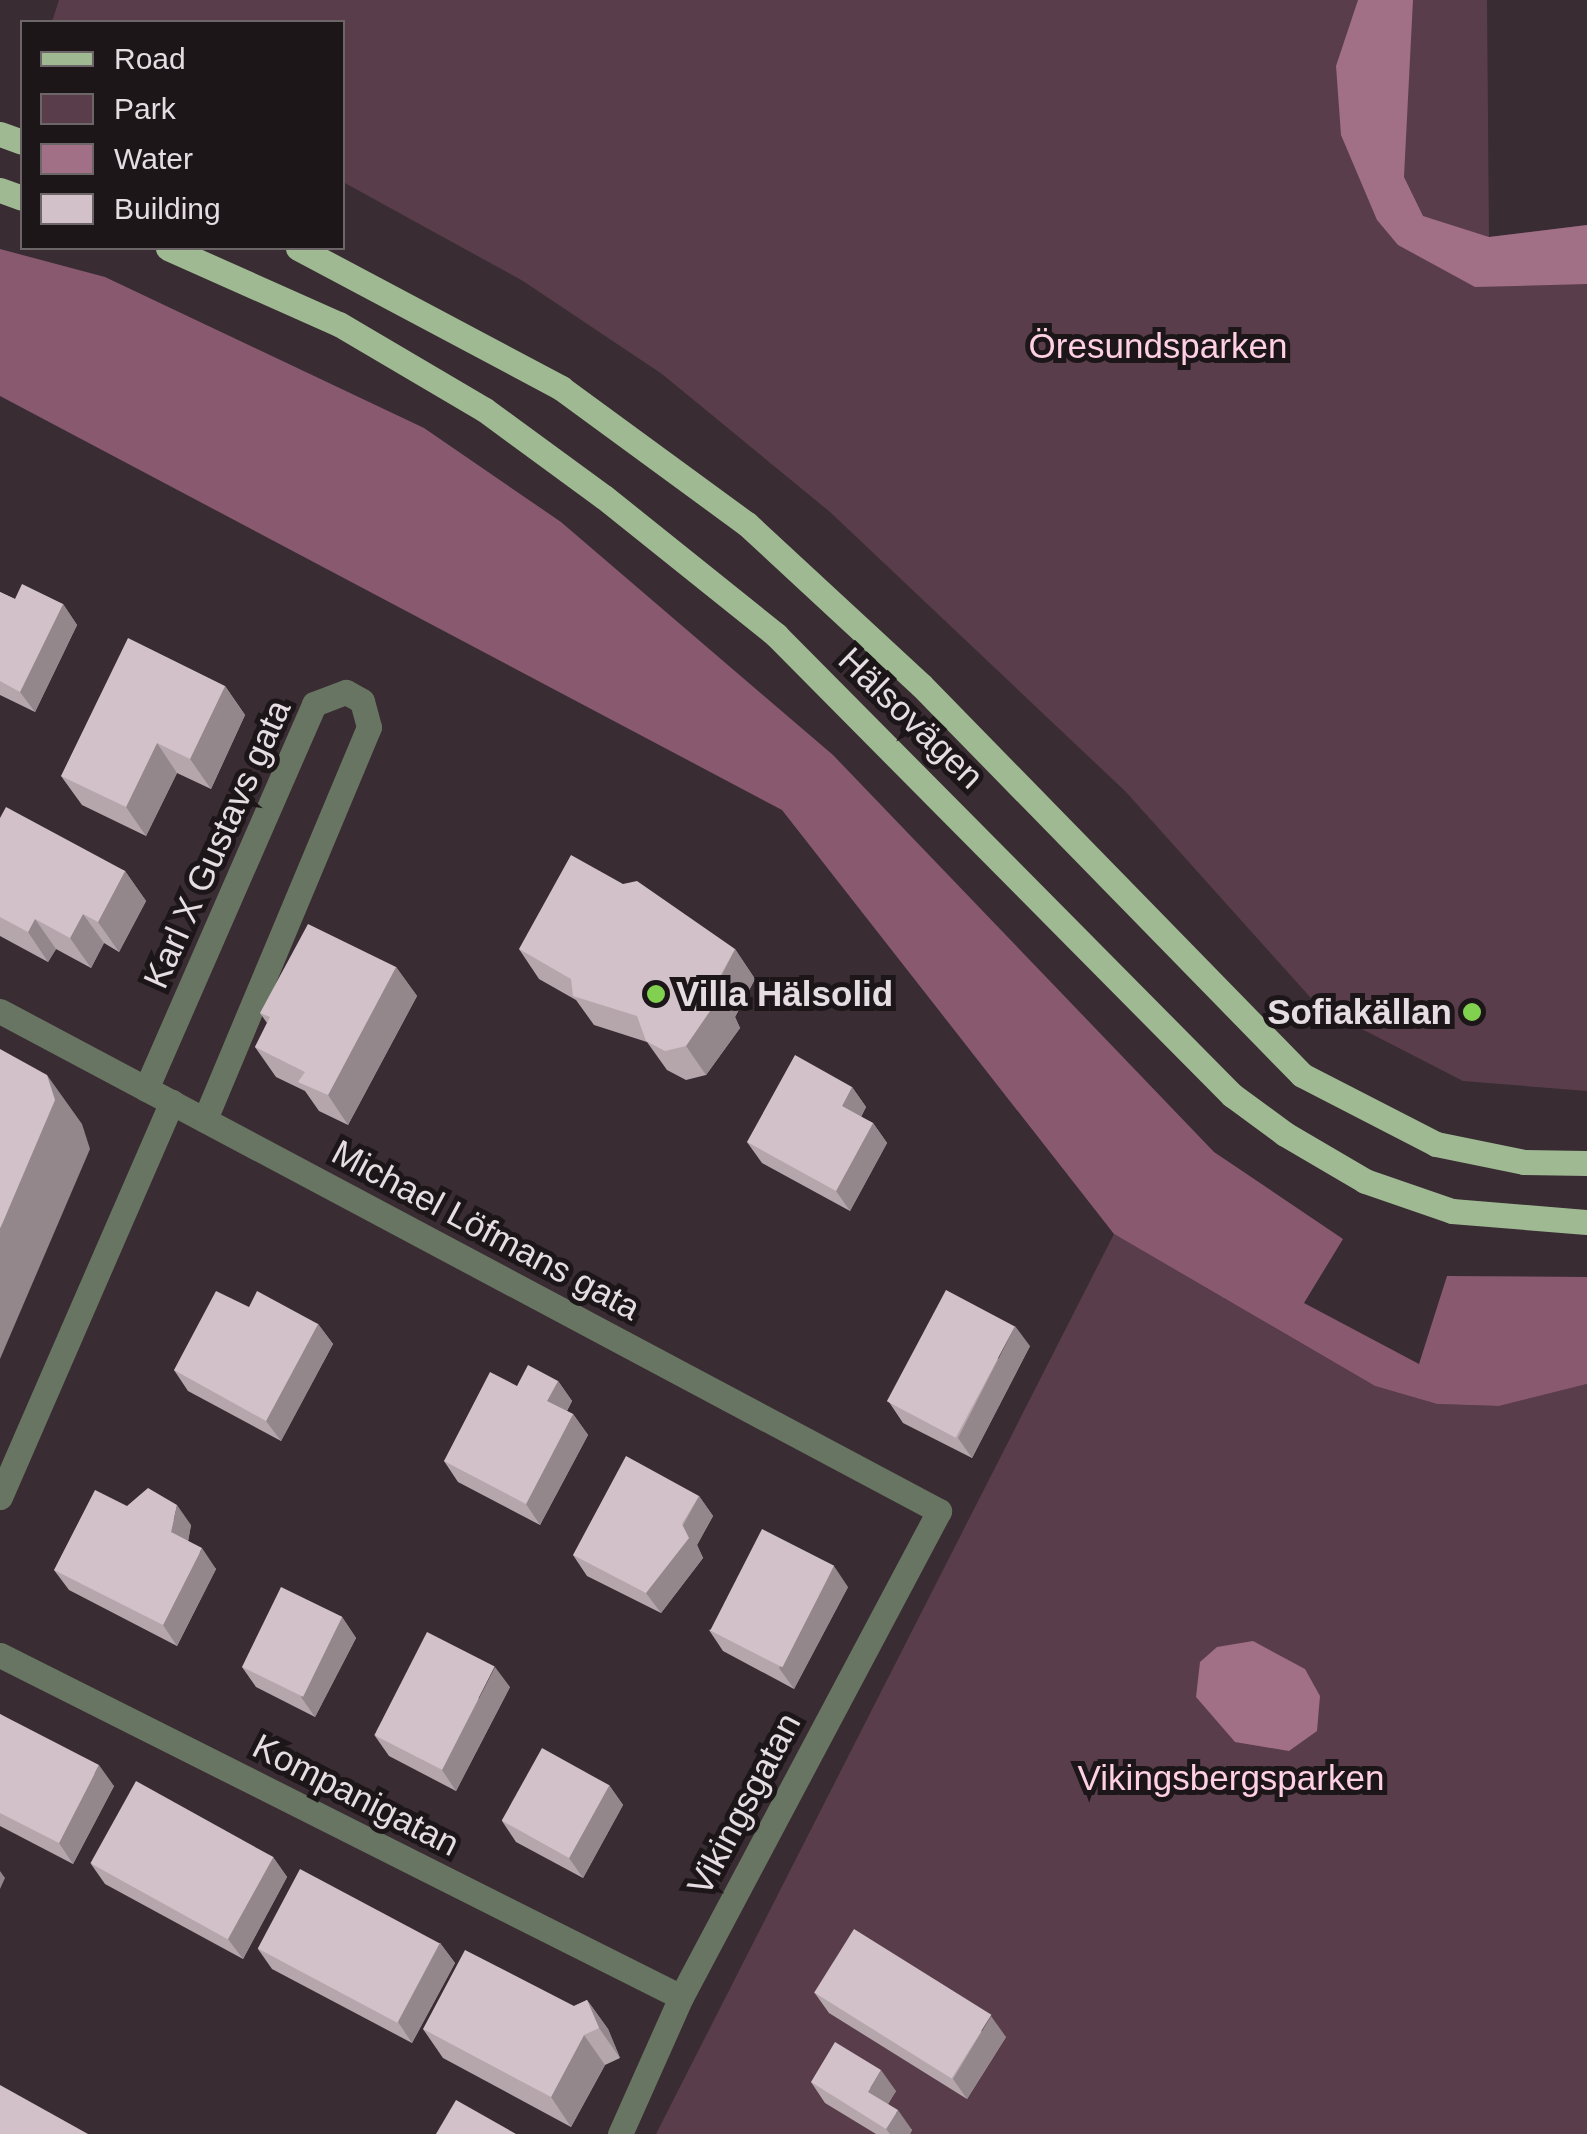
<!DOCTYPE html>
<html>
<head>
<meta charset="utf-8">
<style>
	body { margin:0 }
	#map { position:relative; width:1587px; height:2134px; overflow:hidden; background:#392c32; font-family:Arial,sans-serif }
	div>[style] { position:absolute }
	.green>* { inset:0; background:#593d4a }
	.forest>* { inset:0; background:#895970 }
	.water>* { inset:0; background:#a16f86 }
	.minor>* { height:25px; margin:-12.5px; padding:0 12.5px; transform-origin:12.5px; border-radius:12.5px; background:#687562 }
	.major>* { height:25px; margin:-12.5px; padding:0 12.5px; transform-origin:12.5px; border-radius:12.5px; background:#9fb993 }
	.wall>* { inset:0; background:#b5a6ac }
	.shaded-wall>* { inset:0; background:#93878c }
	.building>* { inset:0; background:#d2c1c8; transform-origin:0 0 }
	.dots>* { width:28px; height:28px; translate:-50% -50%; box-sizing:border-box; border:5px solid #1c1619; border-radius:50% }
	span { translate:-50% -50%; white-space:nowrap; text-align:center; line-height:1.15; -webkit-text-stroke:10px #1c1619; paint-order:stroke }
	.park-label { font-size:35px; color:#ffcfe4 }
	.street-label { font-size:35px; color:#e5dde1 }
	.poi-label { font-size:35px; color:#e5dde1; font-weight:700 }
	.left { translate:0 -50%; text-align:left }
	.right { translate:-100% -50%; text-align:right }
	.legend { position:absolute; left:20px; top:20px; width:325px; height:230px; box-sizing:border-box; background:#1c1619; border:2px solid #6c6669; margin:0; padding:12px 18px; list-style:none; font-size:30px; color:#e5dde1 }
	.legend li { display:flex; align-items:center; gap:20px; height:50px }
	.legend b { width:50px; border:2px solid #6c6669 }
</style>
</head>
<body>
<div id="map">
	<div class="green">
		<div style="clip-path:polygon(59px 0,1487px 0,1489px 237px,1587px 225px,1587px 1091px,1463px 1081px,1319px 1007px,1126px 792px,830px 512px,662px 374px,523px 281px,343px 182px,342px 22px,52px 22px)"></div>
		<div style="clip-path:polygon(1114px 1234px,1375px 1386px,1437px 1404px,1499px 1406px,1587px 1384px,1587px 2134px,656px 2134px)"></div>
	</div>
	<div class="forest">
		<div style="clip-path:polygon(0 249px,105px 277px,424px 428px,561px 522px,833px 755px,1214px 1152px,1343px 1239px,1304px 1303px,1419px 1364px,1447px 1276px,1587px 1277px,1587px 1384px,1499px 1406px,1437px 1404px,1375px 1386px,1114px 1234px,782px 810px,0 396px)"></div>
	</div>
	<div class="water">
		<div style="clip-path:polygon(1358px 0,1413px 0,1404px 177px,1423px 216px,1489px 237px,1587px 225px,1587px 284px,1475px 287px,1398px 245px,1377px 220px,1341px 135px,1336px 66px)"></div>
		<div style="clip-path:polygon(1253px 1641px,1305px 1669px,1320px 1696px,1317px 1731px,1289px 1751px,1235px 1742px,1196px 1697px,1200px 1662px,1217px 1647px)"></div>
	</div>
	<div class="minor">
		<div style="left:0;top:1011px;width:1064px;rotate:28.03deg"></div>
		<div style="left:939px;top:1511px;width:550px;rotate:117.96deg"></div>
		<div style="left:681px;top:1997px;width:150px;rotate:114deg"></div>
		<div style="left:146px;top:1089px;width:420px;rotate:-66.4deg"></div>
		<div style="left:314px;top:704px;width:34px;rotate:-21deg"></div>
		<div style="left:346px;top:692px;width:18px;rotate:29deg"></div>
		<div style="left:362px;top:701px;width:27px;rotate:75deg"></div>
		<div style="left:369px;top:727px;width:426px;rotate:112.7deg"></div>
		<div style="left:0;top:1497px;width:431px;rotate:-66.5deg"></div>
		<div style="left:0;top:1655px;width:762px;rotate:26.67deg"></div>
	</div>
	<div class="major">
		<div style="left:0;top:134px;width:23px;rotate:20deg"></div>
		<div style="left:0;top:190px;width:23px;rotate:20deg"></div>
		<div style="left:168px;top:248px;width:187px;rotate:24deg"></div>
		<div style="left:339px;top:324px;width:169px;rotate:30.5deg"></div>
		<div style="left:485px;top:410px;width:147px;rotate:36.2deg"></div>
		<div style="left:604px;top:497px;width:221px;rotate:38.7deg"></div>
		<div style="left:776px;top:635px;width:648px;rotate:45.25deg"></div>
		<div style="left:1232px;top:1095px;width:66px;rotate:36.3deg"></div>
		<div style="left:1285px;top:1134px;width:93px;rotate:30.4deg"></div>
		<div style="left:1365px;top:1181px;width:92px;rotate:19deg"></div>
		<div style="left:1452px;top:1211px;width:135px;rotate:4.7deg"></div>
		<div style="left:298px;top:248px;width:298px;rotate:28deg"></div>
		<div style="left:561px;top:388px;width:230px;rotate:36.2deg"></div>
		<div style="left:747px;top:524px;width:237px;rotate:42.8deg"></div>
		<div style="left:921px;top:685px;width:545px;rotate:45.67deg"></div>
		<div style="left:1302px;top:1075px;width:151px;rotate:27.2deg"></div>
		<div style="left:1436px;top:1144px;width:90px;rotate:11.6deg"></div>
		<div style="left:1524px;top:1162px;width:63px;rotate:0.9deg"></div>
	</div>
	<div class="wall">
		<div style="clip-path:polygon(0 592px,15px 599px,63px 604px,77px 625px,35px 712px,0 695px)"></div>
		<div style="clip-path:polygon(225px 686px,245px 715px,211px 789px,177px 773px,146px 836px,82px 805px,61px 776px)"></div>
		<div style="clip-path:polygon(0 818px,125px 871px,146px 901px,119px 952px,104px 943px,91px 968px,56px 949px,48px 962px,0 936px)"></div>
		<div style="clip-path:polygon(519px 949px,735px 949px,755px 979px,735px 1017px,740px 1028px,706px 1075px,686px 1080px,667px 1070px,647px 1042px,594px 1025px,576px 1000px,539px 979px)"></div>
		<div style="clip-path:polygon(396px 967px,417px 996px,348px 1125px,319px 1111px,305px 1091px,276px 1077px,255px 1047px,267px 1023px,260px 1013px)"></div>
		<div style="clip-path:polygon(852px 1087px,866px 1107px,861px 1117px,873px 1123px,887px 1143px,850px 1211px,762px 1163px,747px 1142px)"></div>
		<div style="clip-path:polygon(249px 1307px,318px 1324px,333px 1344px,281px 1441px,188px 1391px,174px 1370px)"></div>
		<div style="clip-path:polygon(1030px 1346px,972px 1458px,903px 1423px,889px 1402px)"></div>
		<div style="clip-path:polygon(558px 1381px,572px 1401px,567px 1411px,573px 1414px,588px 1435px,540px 1525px,458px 1482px,444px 1461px,517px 1386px)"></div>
		<div style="clip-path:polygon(699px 1496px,713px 1516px,697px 1545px,703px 1558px,661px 1613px,587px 1576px,573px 1555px)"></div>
		<div style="clip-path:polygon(127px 1506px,191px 1525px,188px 1541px,216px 1569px,177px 1646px,69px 1590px,54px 1570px)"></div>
		<div style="clip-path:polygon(848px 1587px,794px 1689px,723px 1651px,709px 1630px)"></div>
		<div style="clip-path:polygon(342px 1617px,356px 1638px,315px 1717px,256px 1687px,242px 1667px)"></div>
		<div style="clip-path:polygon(510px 1687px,456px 1791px,389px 1756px,375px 1736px)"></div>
		<div style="clip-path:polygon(0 1714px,114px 1786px,73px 1864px,0 1826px)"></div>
		<div style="clip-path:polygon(609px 1785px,623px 1805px,583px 1878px,516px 1842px,502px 1821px)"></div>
		<div style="clip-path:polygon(273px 1857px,287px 1877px,243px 1959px,105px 1884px,91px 1864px)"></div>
		<div style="clip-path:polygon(440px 1943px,455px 1963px,412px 2043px,272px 1969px,258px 1949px)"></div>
		<div style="clip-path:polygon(814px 1992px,1006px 2037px,967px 2099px,829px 2013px)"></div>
		<div style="clip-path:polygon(587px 2000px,608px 2029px,620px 2058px,605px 2065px,571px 2127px,443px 2058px,423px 2029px,574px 2006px)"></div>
		<div style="clip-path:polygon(811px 2082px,896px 2091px,888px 2104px,912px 2130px,910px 2134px,876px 2134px,825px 2103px)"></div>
	</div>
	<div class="shaded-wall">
		<div style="clip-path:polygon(63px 604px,77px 625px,35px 712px,20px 692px)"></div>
		<div style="clip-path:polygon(225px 686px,245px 715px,211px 789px,190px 759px)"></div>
		<div style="clip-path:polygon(157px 743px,177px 773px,146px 836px,126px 807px)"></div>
		<div style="clip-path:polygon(125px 871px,146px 901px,119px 952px,98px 922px)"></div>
		<div style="clip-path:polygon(83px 914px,104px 943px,91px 968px,70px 938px)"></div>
		<div style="clip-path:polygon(35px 919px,56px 949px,48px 962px,28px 932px)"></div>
		<div style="clip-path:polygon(735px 949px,755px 979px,735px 1017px,740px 1028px,706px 1075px,686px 1046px)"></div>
		<div style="clip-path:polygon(396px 967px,417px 996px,348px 1125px,328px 1095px)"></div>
		<div style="clip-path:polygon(47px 1075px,82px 1124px,90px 1149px,0 1359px,0 1229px)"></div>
		<div style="clip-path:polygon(852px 1087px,866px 1107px,856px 1126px,842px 1106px)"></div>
		<div style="clip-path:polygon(873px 1123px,887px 1143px,850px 1211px,836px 1191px)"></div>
		<div style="clip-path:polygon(318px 1324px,333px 1344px,281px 1441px,266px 1421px)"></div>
		<div style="clip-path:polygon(1015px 1326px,1030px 1346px,972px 1458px,958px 1438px)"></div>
		<div style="clip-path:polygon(558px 1381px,572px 1401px,561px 1421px,547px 1401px)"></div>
		<div style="clip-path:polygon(573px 1414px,588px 1435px,540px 1525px,526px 1504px)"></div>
		<div style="clip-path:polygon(699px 1496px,713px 1516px,697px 1545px,703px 1558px,661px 1613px,646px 1593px)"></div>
		<div style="clip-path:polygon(177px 1505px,191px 1525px,186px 1553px,171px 1532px)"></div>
		<div style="clip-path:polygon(202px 1548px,216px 1569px,177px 1646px,163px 1625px)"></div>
		<div style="clip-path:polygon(834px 1566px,848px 1587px,794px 1689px,779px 1668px)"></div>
		<div style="clip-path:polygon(342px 1617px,356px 1638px,315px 1717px,301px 1697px)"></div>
		<div style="clip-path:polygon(495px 1667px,510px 1687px,456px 1791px,442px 1770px)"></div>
		<div style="clip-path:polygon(99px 1765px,114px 1786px,73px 1864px,59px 1843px)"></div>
		<div style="clip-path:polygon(609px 1785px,623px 1805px,583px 1878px,569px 1858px)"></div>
		<div style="clip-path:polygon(273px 1857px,287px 1877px,243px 1959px,228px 1939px)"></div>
		<div style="clip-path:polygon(0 1871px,5px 1878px,0 1889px)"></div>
		<div style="clip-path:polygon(440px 1943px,455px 1963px,412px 2043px,398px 2022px)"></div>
		<div style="clip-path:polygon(587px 2000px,608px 2029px,620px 2058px,599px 2028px)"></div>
		<div style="clip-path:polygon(991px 2016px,1006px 2037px,967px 2099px,953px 2079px)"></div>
		<div style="clip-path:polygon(584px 2035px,605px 2065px,571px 2127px,551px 2097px)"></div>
		<div style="clip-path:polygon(881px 2070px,896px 2091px,883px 2112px,868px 2092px)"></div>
		<div style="clip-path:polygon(898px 2110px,912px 2130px,910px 2134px,890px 2134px,886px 2129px)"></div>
	</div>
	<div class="building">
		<div style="clip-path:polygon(22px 584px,63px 604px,20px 692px,0 681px,0 592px,15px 599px)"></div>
		<div style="clip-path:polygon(128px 638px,225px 686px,190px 759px,157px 743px,126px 807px,61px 776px)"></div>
		<div style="clip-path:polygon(6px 807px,125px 871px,98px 922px,83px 914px,70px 938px,35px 919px,28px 932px,0 917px,0 818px)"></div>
		<div style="clip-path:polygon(571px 855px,623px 884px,637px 881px,735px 949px,714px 987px,719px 998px,686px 1046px,665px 1051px,646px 1041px,637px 1016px,573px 996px,571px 979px,519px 949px)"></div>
		<div style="clip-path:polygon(308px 924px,396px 967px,328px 1095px,298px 1082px,305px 1072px,255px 1047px,270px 1017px,260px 1013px)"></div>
		<div style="clip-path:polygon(0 1049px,47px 1075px,55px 1100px,0 1229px)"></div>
		<div style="clip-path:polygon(795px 1055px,852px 1087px,842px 1106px,873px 1123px,836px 1191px,747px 1142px)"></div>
		<div style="left:946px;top:1290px;width:78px;height:126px;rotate:28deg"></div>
		<div style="clip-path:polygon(216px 1291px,249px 1307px,257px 1291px,318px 1324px,266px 1421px,174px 1370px)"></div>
		<div style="clip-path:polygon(528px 1365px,558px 1381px,547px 1401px,573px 1414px,526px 1504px,444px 1461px,490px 1372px,517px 1386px)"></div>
		<div style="clip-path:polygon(626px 1456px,699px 1496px,682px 1524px,689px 1538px,646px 1593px,573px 1555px)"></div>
		<div style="clip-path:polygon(148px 1488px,177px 1505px,171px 1532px,202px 1548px,163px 1625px,54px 1570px,95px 1490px,127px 1506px)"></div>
		<div style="left:762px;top:1529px;width:81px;height:114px;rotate:27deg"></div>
		<div style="left:281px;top:1587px;width:68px;height:89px;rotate:26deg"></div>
		<div style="left:427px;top:1632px;width:76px;height:116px;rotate:27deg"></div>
		<div style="clip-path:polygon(0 1714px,99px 1765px,59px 1843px,0 1813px)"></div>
		<div style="left:542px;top:1748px;width:77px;height:83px;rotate:29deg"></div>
		<div style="left:136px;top:1781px;width:157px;height:94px;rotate:29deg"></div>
		<div style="left:300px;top:1869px;width:158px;height:90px;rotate:28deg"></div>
		<div style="left:854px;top:1929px;width:162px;height:75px;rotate:32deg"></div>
		<div style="clip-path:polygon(465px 1950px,574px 2006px,587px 2000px,599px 2028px,584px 2035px,551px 2097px,423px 2029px)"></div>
		<div style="clip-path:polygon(835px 2042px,881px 2070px,868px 2092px,898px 2110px,886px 2129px,811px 2082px)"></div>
		<div style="clip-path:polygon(0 2085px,88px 2134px,0 2134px)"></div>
		<div style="clip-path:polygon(456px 2100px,516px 2134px,436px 2134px)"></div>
	</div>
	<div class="dots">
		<div style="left:656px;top:994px;background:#82d050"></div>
		<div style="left:1472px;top:1012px;background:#82d050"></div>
	</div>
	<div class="park-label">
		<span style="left:1158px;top:346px">Öresundsparken</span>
		<span style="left:1231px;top:1778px">Vikingsbergsparken</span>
	</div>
	<div class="street-label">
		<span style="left:911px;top:718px;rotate:44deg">Hälsovägen</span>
		<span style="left:217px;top:844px;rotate:-66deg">Karl X Gustavs gata</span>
		<span style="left:486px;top:1230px;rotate:28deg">Michael Löfmans gata</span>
		<span style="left:356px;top:1795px;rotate:27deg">Kompanigatan</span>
		<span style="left:744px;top:1804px;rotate:-62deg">Vikingsgatan</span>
	</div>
	<div class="poi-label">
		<span class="left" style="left:676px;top:994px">Villa Hälsolid</span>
		<span class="right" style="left:1452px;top:1012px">Sofiakällan</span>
	</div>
	<ul class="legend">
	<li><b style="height:12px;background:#9fb993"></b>Road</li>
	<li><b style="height:28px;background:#593d4a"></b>Park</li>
	<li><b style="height:28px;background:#a16f86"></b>Water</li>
	<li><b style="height:28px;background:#d2c1c8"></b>Building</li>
	</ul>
</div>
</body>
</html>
